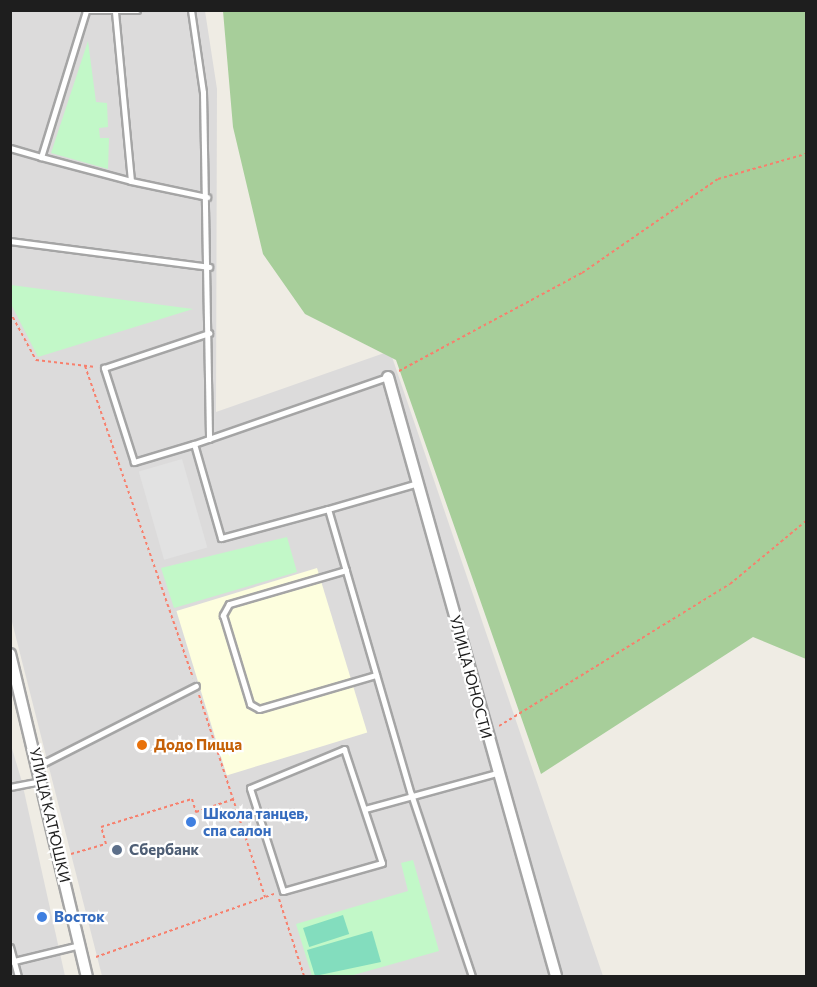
<!DOCTYPE html>
<html>
<head>
<meta charset="utf-8">
<style>
	body { margin:0 }
	#map { position:relative; width:817px; height:987px; overflow:hidden; background:#efece4; font-family:Commissioner,sans-serif }
	div>[style] { position:absolute }
	.residential>* { inset:0; background:#dcdbdb }
	.education>* { inset:0; background:#fdfede; transform-origin:0 0 }
	.forest>* { inset:0; background:#a7ce9a }
	.park>* { inset:0; background:#c2f8c8 }
	.pitch>* { inset:0; background:#83ddbe; transform-origin:0 0 }
	.parking>* { inset:0; background:#e2e2e2; transform-origin:0 0 }
	.path>* { height:2px; margin-top:-1px; transform-origin:0; background:repeating-linear-gradient(90deg,#f7806d 0 3px,transparent 0 6px) }
	.roads { filter:drop-shadow(2px 0 #a5a5a5) drop-shadow(-2px 0 #a5a5a5) drop-shadow(0 2px #a5a5a5) drop-shadow(0 -2px #a5a5a5) }
	.lane>* { height:5px; margin:-2.5px; padding:0 2.5px; transform-origin:2.5px; border-radius:2.5px; background:#fff }
	.street>* { height:10px; margin:-5px; padding:0 5px; transform-origin:5px; border-radius:5px; background:#fff }
	.dots>* { width:16px; height:16px; translate:-50% -50%; box-sizing:border-box; border:3px solid #fff; border-radius:50% }
	span { translate:-50% -50%; white-space:nowrap; text-align:center; line-height:1.15; -webkit-text-stroke:4.5px #fff; paint-order:stroke }
	.street-label { font-size:15px; color:#1e1e1e }
	.food-label { font-size:15px; color:#c56008; font-weight:700 }
	.left { translate:0 -50%; text-align:left }
	.shop-label { font-size:15px; color:#366cbe; font-weight:700 }
	.service-label { font-size:15px; color:#4e5e75; font-weight:700 }
	.frame { position:absolute; inset:0; border:12px solid #1e1e1e; pointer-events:none }
</style>
</head>
<body>
<div id="map">
	<div class="residential">
		<div style="clip-path:polygon(10px 11px,205px 11px,217px 89px,216px 412px,390px 351px,603px 976px,102px 976px,11px 618px)"></div>
		<div style="clip-path:polygon(10px 742px,22px 782px,65px 976px,11px 976px)"></div>
	</div>
	<div class="education">
		<div style="left:317px;top:568px;width:172px;height:147px;rotate:73deg"></div>
	</div>
	<div class="forest">
		<div style="clip-path:polygon(223px 11px,806px 11px,806px 659px,753px 637px,541px 774px,396px 360px,305px 314px,263px 254px,233px 127px)"></div>
	</div>
	<div class="park">
		<div style="clip-path:polygon(88px 41px,96px 102px,107px 103px,108px 127px,99px 128px,100px 138px,109px 138px,108px 169px,51px 153px)"></div>
		<div style="clip-path:polygon(11px 285px,193px 309px,38px 357px,11px 304px)"></div>
		<div style="clip-path:polygon(287px 537px,297px 572px,174px 608px,161px 568px)"></div>
		<div style="clip-path:polygon(413px 860px,439px 951px,350px 976px,312px 976px,296px 924px,408px 891px,401px 863px)"></div>
	</div>
	<div class="pitch">
		<div style="left:343px;top:915px;width:20px;height:42px;rotate:72deg"></div>
		<div style="clip-path:polygon(372px 931px,381px 962px,315px 976px,307px 950px)"></div>
	</div>
	<div class="parking">
		<div style="left:182px;top:459px;width:92px;height:45px;rotate:74deg"></div>
	</div>
	<div class="path">
		<div style="left:10px;top:312px;width:55px;rotate:61.6deg"></div>
		<div style="left:36px;top:360px;width:60px;rotate:6.7deg"></div>
		<div style="left:85px;top:366px;width:330px;rotate:70.9deg"></div>
		<div style="left:399px;top:371px;width:208px;rotate:-28.2deg"></div>
		<div style="left:582px;top:273px;width:165px;rotate:-34.7deg"></div>
		<div style="left:718px;top:179px;width:91px;rotate:-15.9deg"></div>
		<div style="left:199px;top:695px;width:213px;rotate:71.9deg"></div>
		<div style="left:499px;top:726px;width:271px;rotate:-31.6deg"></div>
		<div style="left:730px;top:584px;width:99px;rotate:-39.7deg"></div>
		<div style="left:71px;top:854px;width:36px;rotate:-16deg"></div>
		<div style="left:106px;top:844px;width:18px;rotate:-106deg"></div>
		<div style="left:101px;top:827px;width:95px;rotate:-17.1deg"></div>
		<div style="left:192px;top:799px;width:14px;rotate:73deg"></div>
		<div style="left:196px;top:812px;width:40px;rotate:-18.9deg"></div>
		<div style="left:279px;top:899px;width:81px;rotate:72deg"></div>
		<div style="left:96px;top:957px;width:189px;rotate:-19.5deg"></div>
	</div>
	<div class="roads">
		<div class="lane">
			<div style="left:85px;top:10px;width:52px"></div>
			<div style="left:191px;top:10px;width:83px;rotate:81.7deg"></div>
			<div style="left:203px;top:92px;width:347px;rotate:89deg"></div>
			<div style="left:86px;top:11px;width:153px;rotate:107.1deg"></div>
			<div style="left:41px;top:157px;width:93px;rotate:14.9deg"></div>
			<div style="left:131px;top:181px;width:169px;rotate:-95.4deg"></div>
			<div style="left:10px;top:148px;width:32px;rotate:16deg"></div>
			<div style="left:131px;top:181px;width:78px;rotate:11.9deg"></div>
			<div style="left:10px;top:241px;width:201px;rotate:7.4deg"></div>
			<div style="left:194px;top:444px;width:63px;rotate:163.3deg"></div>
			<div style="left:134px;top:462px;width:99px;rotate:-107.7deg"></div>
			<div style="left:104px;top:368px;width:111px;rotate:-18.4deg"></div>
			<div style="left:418px;top:483px;width:94px;rotate:163.9deg"></div>
			<div style="left:328px;top:509px;width:297px;rotate:73.8deg"></div>
			<div style="left:411px;top:794px;width:192px;rotate:71.5deg"></div>
			<div style="left:328px;top:509px;width:111px;rotate:164.8deg"></div>
			<div style="left:221px;top:538px;width:98px;rotate:-106deg"></div>
			<div style="left:194px;top:444px;width:205px;rotate:-19.1deg"></div>
			<div style="left:346px;top:570px;width:122px;rotate:163.8deg"></div>
			<div style="left:229px;top:604px;width:13px;rotate:119deg"></div>
			<div style="left:223px;top:615px;width:93px;rotate:73.1deg"></div>
			<div style="left:250px;top:704px;width:10px;rotate:29deg"></div>
			<div style="left:259px;top:709px;width:122px;rotate:-16.2deg"></div>
			<div style="left:344px;top:749px;width:120px;rotate:71.6deg"></div>
			<div style="left:382px;top:863px;width:103px;rotate:164.2deg"></div>
			<div style="left:283px;top:891px;width:108px;rotate:-107.8deg"></div>
			<div style="left:250px;top:788px;width:102px;rotate:-22.5deg"></div>
			<div style="left:38px;top:766px;width:177px;rotate:-26.9deg"></div>
			<div style="left:10px;top:787px;width:32px;rotate:-11deg"></div>
			<div style="left:365px;top:809px;width:137px;rotate:-15.3deg"></div>
			<div style="left:10px;top:947px;width:30px;rotate:75deg"></div>
			<div style="left:10px;top:962px;width:72px;rotate:-13.7deg"></div>
		</div>
		<div class="street">
			<div style="left:388px;top:377px;width:622px;rotate:74.33deg"></div>
			<div style="left:10px;top:654px;width:331px;rotate:76.6deg"></div>
		</div>
	</div>
	<div class="dots">
		<div style="left:142px;top:745px;background:#e8710a"></div>
		<div style="left:191px;top:822px;background:#3f7fe0"></div>
		<div style="left:117px;top:850px;background:#5c6f8a"></div>
		<div style="left:42px;top:917px;background:#3f7fe0"></div>
	</div>
	<div class="street-label">
		<span style="left:471px;top:677px;rotate:75deg">УЛИЦА ЮНОСТИ</span>
		<span style="left:50px;top:815px;rotate:77deg">УЛИЦА КАТЮШКИ</span>
	</div>
	<div class="food-label">
		<span class="left" style="left:154px;top:745px">Додо Пицца</span>
	</div>
	<div class="shop-label">
		<span class="left" style="left:203px;top:822px">Школа танцев,<br>спа салон</span>
		<span class="left" style="left:54px;top:917px">Восток</span>
	</div>
	<div class="service-label">
		<span class="left" style="left:129px;top:850px">Сбербанк</span>
	</div>
	<div class="frame"></div>
</div>
</body>
</html>
